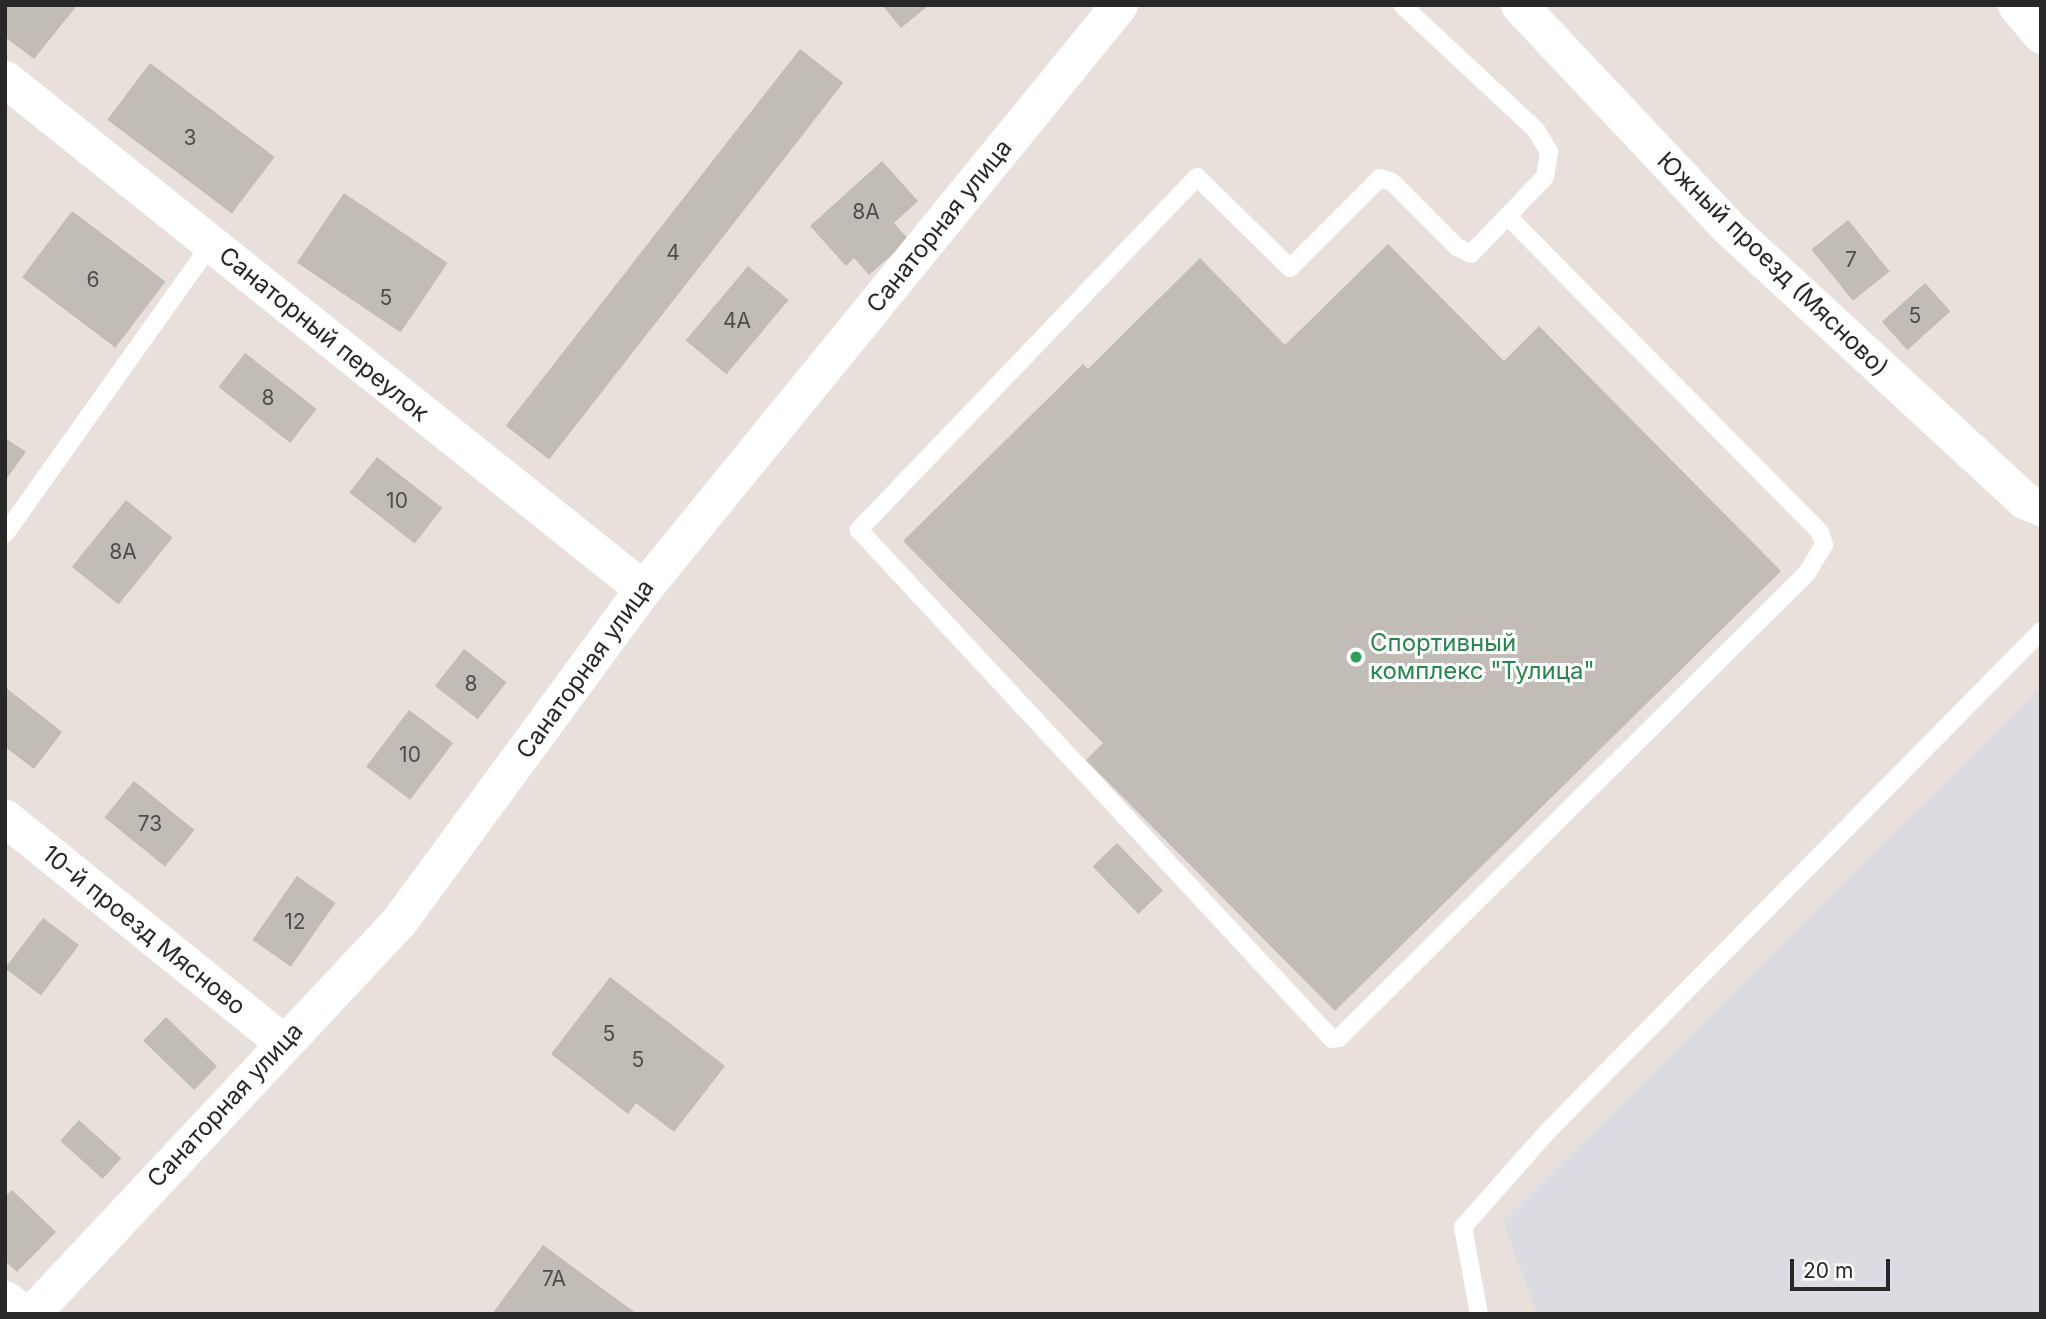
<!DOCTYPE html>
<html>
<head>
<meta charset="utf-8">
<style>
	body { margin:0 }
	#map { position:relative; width:2046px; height:1319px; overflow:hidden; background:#e9e0db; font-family:Inter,sans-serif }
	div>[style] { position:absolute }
	.industrial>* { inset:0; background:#dcdbe2 }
	.building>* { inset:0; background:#c2bcb6; transform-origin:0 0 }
	.lane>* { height:18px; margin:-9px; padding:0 9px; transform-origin:9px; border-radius:9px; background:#fff }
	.street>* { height:37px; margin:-18.5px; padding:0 18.5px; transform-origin:18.5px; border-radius:18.5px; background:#fff }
	.dots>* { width:19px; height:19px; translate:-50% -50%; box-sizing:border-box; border:4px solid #fff; border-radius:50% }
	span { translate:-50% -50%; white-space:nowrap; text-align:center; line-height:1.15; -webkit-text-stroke:6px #fff; paint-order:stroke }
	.number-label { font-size:21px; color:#4e4d4c }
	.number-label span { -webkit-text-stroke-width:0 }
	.street-label { font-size:24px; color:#282828 }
	.leisure-label { font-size:24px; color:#27864d }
	.left { translate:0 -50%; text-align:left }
	.frame { position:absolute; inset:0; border:7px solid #282828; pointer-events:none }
	.scale { position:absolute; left:1790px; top:1259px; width:100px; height:32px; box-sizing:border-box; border:4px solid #282828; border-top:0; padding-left:9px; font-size:21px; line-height:24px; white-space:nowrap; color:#282828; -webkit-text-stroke:5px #fff; paint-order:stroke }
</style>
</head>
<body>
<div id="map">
	<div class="industrial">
		<div style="clip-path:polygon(2041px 688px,2041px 1314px,1537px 1314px,1503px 1221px)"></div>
	</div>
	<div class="building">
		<div style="clip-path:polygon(5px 5px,72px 5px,75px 8px,34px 59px,5px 37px)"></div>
		<div style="clip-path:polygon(882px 5px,929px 5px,901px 28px)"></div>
		<div style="left:800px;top:49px;width:55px;height:478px;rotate:38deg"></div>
		<div style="left:150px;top:63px;width:156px;height:71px;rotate:37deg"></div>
		<div style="clip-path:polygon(882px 161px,918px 201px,894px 223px,909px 240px,869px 275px,854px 258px,846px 266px,810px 226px)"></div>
		<div style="left:344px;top:193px;width:125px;height:84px;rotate:34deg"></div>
		<div style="left:72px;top:211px;width:117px;height:83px;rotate:37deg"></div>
		<div style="left:1848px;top:220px;width:66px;height:47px;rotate:51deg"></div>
		<div style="clip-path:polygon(1388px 244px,1504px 361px,1539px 326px,1781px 571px,1335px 1011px,1086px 760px,1103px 743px,903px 541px,1083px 364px,1088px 369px,1200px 258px,1285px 345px)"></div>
		<div style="left:748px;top:266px;width:53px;height:97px;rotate:40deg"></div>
		<div style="left:1925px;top:283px;width:38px;height:58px;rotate:48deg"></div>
		<div style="left:245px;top:353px;width:91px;height:43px;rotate:38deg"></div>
		<div style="clip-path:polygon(5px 438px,26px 452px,5px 481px)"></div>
		<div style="left:377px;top:457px;width:83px;height:45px;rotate:38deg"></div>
		<div style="left:126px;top:500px;width:60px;height:86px;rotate:39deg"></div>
		<div style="left:464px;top:649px;width:54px;height:47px;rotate:38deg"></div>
		<div style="clip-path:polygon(5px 687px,62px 732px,34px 769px,5px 747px)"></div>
		<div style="left:409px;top:710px;width:55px;height:71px;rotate:37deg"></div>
		<div style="left:134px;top:781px;width:78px;height:47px;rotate:39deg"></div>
		<div style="left:1117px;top:843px;width:66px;height:34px;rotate:46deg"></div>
		<div style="left:297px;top:876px;width:47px;height:78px;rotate:35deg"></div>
		<div style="left:43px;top:918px;width:45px;height:63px;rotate:37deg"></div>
		<div style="clip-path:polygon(610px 977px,725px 1066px,674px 1132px,636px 1103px,628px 1114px,551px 1054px)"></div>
		<div style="left:166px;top:1017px;width:71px;height:33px;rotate:44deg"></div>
		<div style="left:79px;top:1120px;width:57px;height:28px;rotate:42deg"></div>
		<div style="clip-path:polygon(12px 1190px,56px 1232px,17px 1272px,5px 1261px,5px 1196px)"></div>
		<div style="clip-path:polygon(543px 1245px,637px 1314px,492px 1314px)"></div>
	</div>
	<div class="lane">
		<div style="left:1402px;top:5px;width:183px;rotate:43deg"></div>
		<div style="left:1536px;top:130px;width:26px;rotate:59deg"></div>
		<div style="left:1549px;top:152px;width:25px;rotate:99deg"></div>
		<div style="left:1545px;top:177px;width:107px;rotate:133.9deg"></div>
		<div style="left:1471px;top:254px;width:16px;rotate:-153deg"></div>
		<div style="left:1457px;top:247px;width:92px;rotate:-135deg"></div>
		<div style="left:1392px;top:182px;width:13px;rotate:-162deg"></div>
		<div style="left:1380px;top:178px;width:127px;rotate:135deg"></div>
		<div style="left:1290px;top:268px;width:130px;rotate:-135.6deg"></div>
		<div style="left:1197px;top:177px;width:489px;rotate:133.8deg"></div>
		<div style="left:859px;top:530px;width:695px;rotate:47.1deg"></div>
		<div style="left:1332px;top:1039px;width:7px;rotate:-8deg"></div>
		<div style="left:1339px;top:1038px;width:660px;rotate:-44.82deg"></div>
		<div style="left:1807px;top:573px;width:33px;rotate:-59deg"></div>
		<div style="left:1824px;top:545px;width:14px;rotate:-107deg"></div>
		<div style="left:1820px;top:532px;width:443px;rotate:-134.7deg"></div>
		<div style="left:5px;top:534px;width:356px;rotate:-54.6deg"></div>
		<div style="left:1479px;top:1314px;width:88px;rotate:-100.4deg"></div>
		<div style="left:1463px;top:1227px;width:128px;rotate:-48.5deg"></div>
		<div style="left:1548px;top:1131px;width:702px;rotate:-45.4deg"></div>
	</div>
	<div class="street">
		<div style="left:1519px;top:5px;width:302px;rotate:46.7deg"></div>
		<div style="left:1726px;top:225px;width:407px;rotate:42.7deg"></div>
		<div style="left:2025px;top:501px;width:17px;rotate:21deg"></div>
		<div style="left:2016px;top:5px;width:39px;rotate:50deg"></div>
		<div style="left:5px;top:79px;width:817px;rotate:38.64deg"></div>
		<div style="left:5px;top:818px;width:357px;rotate:38.9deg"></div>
		<div style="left:5px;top:1299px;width:25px;rotate:37deg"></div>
		<div style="left:31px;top:1314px;width:538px;rotate:-46.88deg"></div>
		<div style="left:399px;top:921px;width:412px;rotate:-53.7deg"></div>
		<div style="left:643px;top:589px;width:753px;rotate:-50.82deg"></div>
	</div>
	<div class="dots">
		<div style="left:1356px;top:657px;background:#2e9e5b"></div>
	</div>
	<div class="number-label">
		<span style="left:190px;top:138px">3</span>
		<span style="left:866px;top:212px">8А</span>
		<span style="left:673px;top:253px">4</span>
		<span style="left:1851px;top:260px">7</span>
		<span style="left:93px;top:280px">6</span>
		<span style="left:386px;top:298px">5</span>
		<span style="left:1915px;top:316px">5</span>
		<span style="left:737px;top:321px">4А</span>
		<span style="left:268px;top:398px">8</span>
		<span style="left:397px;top:501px">10</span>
		<span style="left:123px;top:552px">8А</span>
		<span style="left:471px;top:684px">8</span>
		<span style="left:410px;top:755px">10</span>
		<span style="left:150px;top:824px">73</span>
		<span style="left:295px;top:922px">12</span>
		<span style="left:609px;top:1034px">5</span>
		<span style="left:638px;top:1060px">5</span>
		<span style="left:554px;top:1279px">7А</span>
	</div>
	<div class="street-label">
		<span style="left:939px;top:226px;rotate:-51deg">Санаторная улица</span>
		<span style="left:1773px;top:264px;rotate:44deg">Южный проезд (Мясново)</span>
		<span style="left:324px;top:334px;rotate:39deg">Санаторный переулок</span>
		<span style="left:585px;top:669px;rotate:-54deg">Санаторная улица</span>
		<span style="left:144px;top:930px;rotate:39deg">10-й проезд Мясново</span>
		<span style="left:225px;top:1105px;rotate:-47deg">Санаторная улица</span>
	</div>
	<div class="leisure-label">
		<span class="left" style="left:1370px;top:657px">Спортивный<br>комплекс "Тулица"</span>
	</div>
	<div class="frame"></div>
	<div class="scale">20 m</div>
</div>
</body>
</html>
